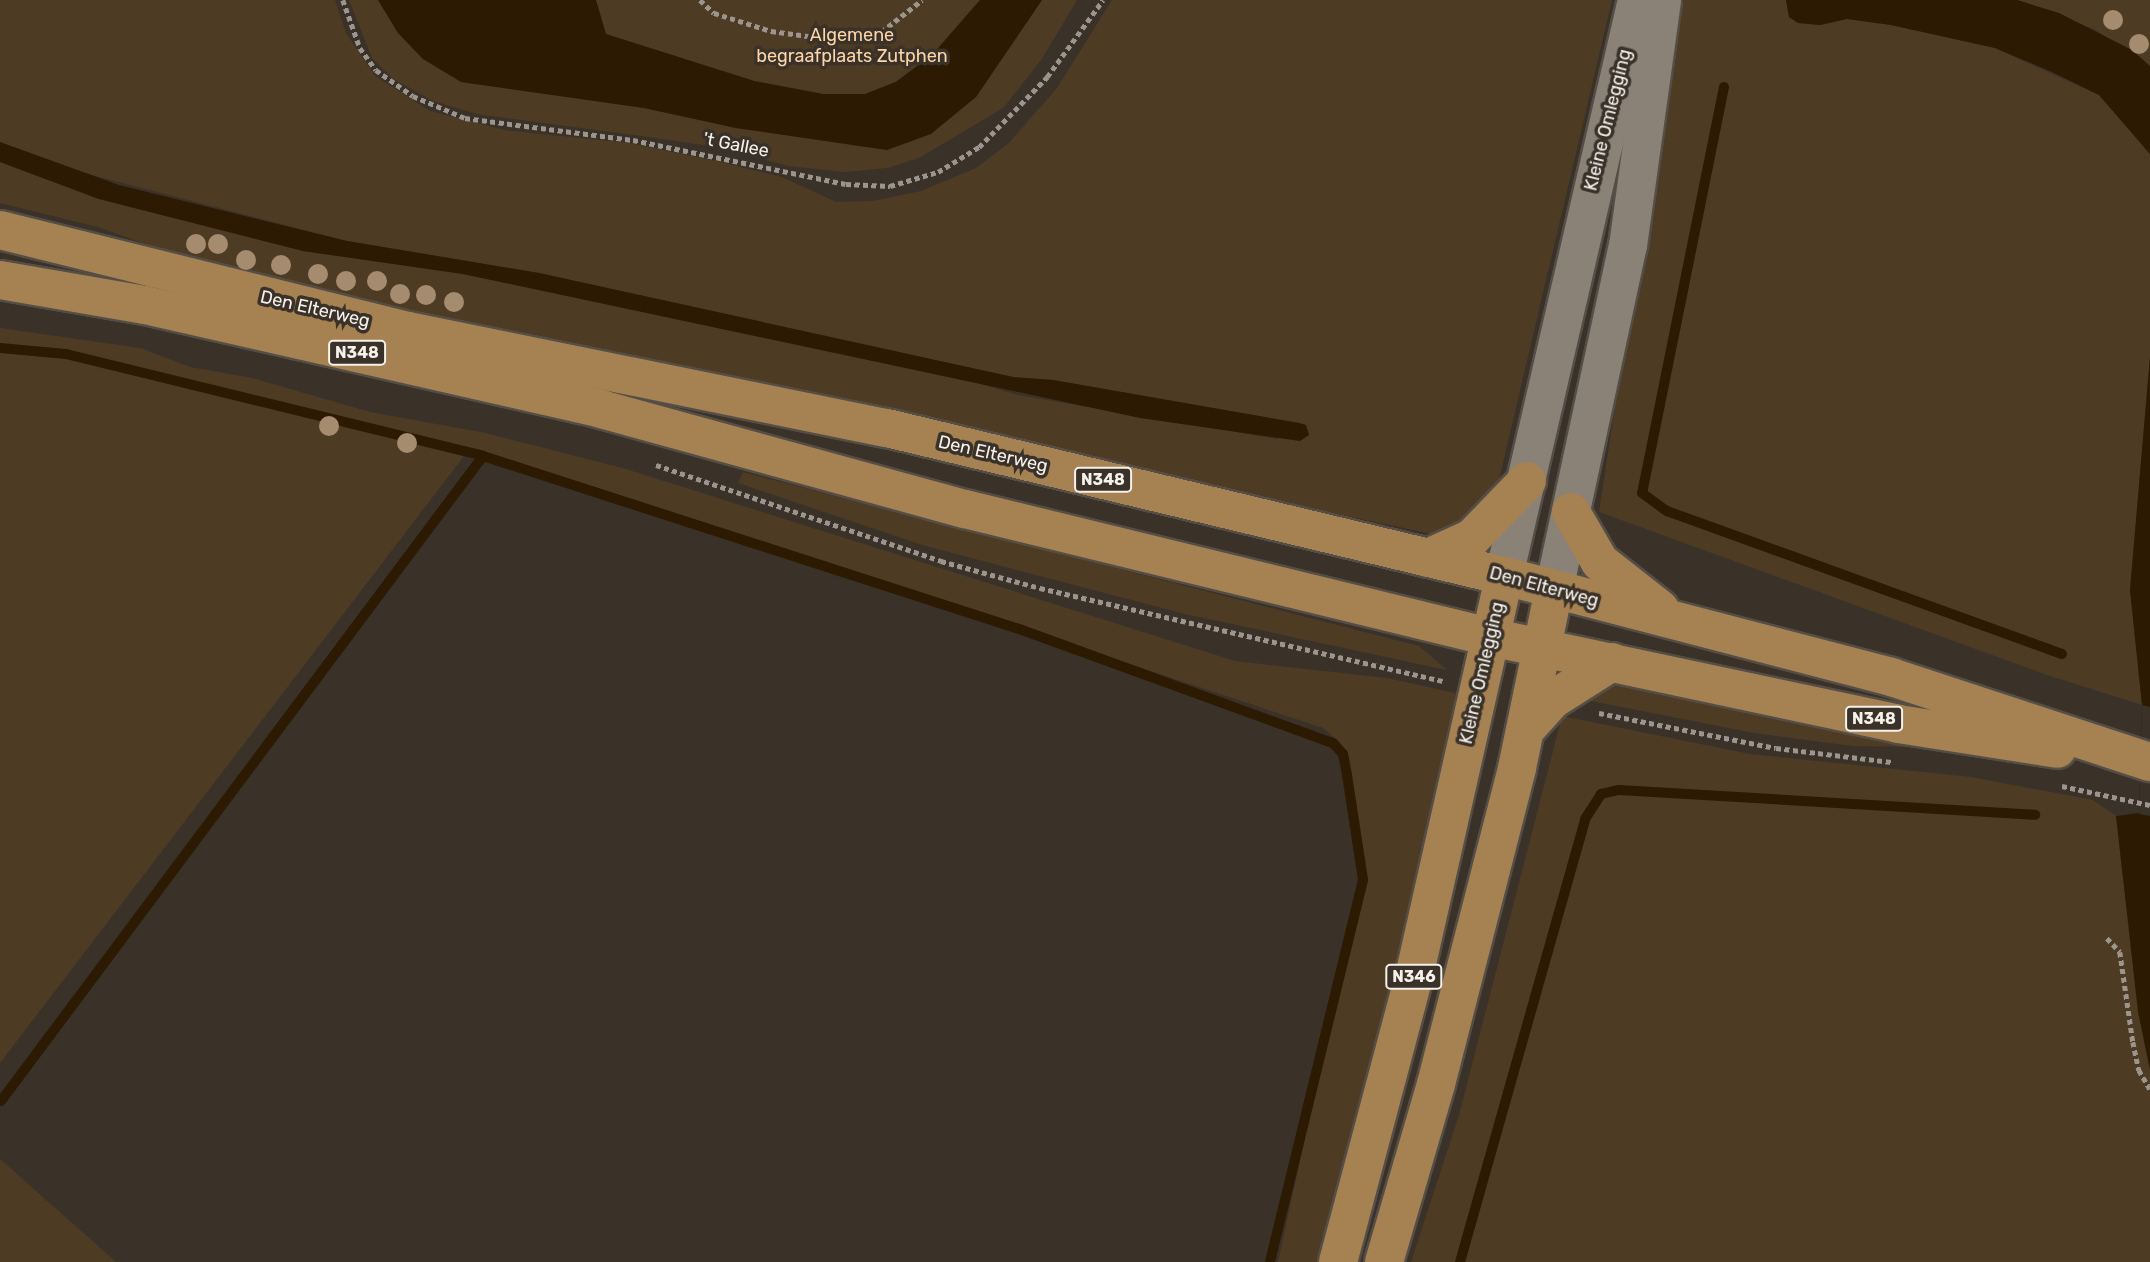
<!DOCTYPE html>
<html>
<head>
<meta charset="utf-8">
<style>
	body { margin:0 }
	#map { position:relative; width:2150px; height:1262px; overflow:hidden; background:#3a3229; font-family:Rubik,sans-serif }
	div>[style] { position:absolute }
	.green>* { inset:0; background:#4e3b24 }
	.water>* { inset:0; background:#2c1a02 }
	.pier>* { inset:0; background:#3a3229 }
	.stream>* { height:10px; margin:-5px; padding:0 5px; transform-origin:5px; border-radius:5px; background:#2c1a02 }
	.path>* { height:4.5px; margin-top:-2.25px; transform-origin:0; background:repeating-linear-gradient(90deg,#9b958d 0 5px,transparent 0 8.5px) }
	.roads { filter:drop-shadow(2px 0 #544e46) drop-shadow(-2px 0 #544e46) drop-shadow(0 2px #544e46) drop-shadow(0 -2px #544e46) }
	.secondary>* { height:38px; margin:-19px; padding:0 19px; transform-origin:19px; border-radius:19px; background:#8a8177 }
	.primary>* { height:38px; margin:-19px; padding:0 19px; transform-origin:19px; border-radius:19px; background:#a68151 }
	.trees>* { width:20px; height:20px; margin:-10px; border-radius:50%; background:#a58c6f }
	span { translate:-50% -50%; white-space:nowrap; text-align:center; line-height:1.15; -webkit-text-stroke:7px #3a3229; paint-order:stroke }
	.shield-label span { padding:2px 5px; background:#3a3229; border:2px solid; border-radius:5px; -webkit-text-stroke-width:0 }
	.shield-label { font-size:16px; color:#f6f1eb; font-weight:700 }
	.park-label { font-size:18px; color:#fcd6a9 }
	.street-label { font-size:18px; color:#f6f1eb }
</style>
</head>
<body>
<div id="map">
	<div class="green">
		<div style="clip-path:polygon(0 0,335px 0,346px 33px,375px 76px,430px 111px,504px 130px,629px 143px,716px 161px,782px 177px,836px 202px,873px 201px,921px 191px,976px 168px,1009px 143px,1057px 88px,1112px 0,1612px 0,1498px 484px,1466px 524px,1437px 535px,290px 295px,98px 227px,0 203px,0 162px,99px 199px,303px 251px,463px 274px,954px 376px,1017px 395px,1277px 439px,1299px 423px,1053px 380px,1013px 377px,539px 273px,347px 241px,65px 168px,0 142px)"></div>
		<div style="clip-path:polygon(349px 0,378px 0,398px 33px,423px 59px,462px 82px,644px 108px,736px 128px,887px 150px,976px 97px,1042px 0,1077px 0,1042px 59px,1003px 108px,919px 158px,887px 168px,846px 172px,788px 166px,723px 148px,656px 138px,477px 114px,433px 101px,392px 78px,372px 58px)"></div>
		<div style="clip-path:polygon(576px 0,980px 0,933px 54px,895px 82px,865px 94px,823px 94px,755px 81px,605px 34px,594px 5px)"></div>
		<div style="clip-path:polygon(1677px 0,1786px 0,1789px 17px,1798px 23px,1820px 25px,1847px 19px,1891px 25px,1995px 48px,2099px 95px,2150px 154px,2150px 357px,2130px 590px,2142px 705px,2050px 676px,1599px 512px)"></div>
		<div style="clip-path:polygon(2018px 0,2150px 0,2150px 66px,2094px 29px)"></div>
		<div style="clip-path:polygon(0 328px,140px 348px,190px 367px,252px 378px,370px 412px,486px 433px,626px 469px,1235px 661px,1387px 678px,1455px 693px,1461px 719px,1332px 1262px,1278px 1262px,1363px 870px,1340px 742px,1323px 728px,746px 537px,464px 456px,0 1063px)"></div>
		<div style="clip-path:polygon(743px 472px,1419px 646px,1447px 670px,1185px 614px,922px 545px,738px 483px)"></div>
		<div style="clip-path:polygon(1626px 680px,1977px 748px,1853px 746px,1754px 733px,1576px 698px)"></div>
		<div style="clip-path:polygon(1562px 716px,1750px 754px,1971px 777px,2093px 800px,2116px 816px,2124px 884px,2150px 888px,2150px 1262px,1411px 1262px,1459px 1115px)"></div>
		<div style="clip-path:polygon(0 1159px,116px 1262px,0 1262px)"></div>
	</div>
	<div class="water">
		<div style="clip-path:polygon(378px 0,596px 0,606px 34px,754px 81px,823px 94px,865px 94px,896px 82px,933px 54px,980px 0,1042px 0,976px 97px,931px 134px,887px 150px,736px 128px,644px 108px,461px 82px,423px 59px,398px 33px)"></div>
		<div style="clip-path:polygon(1786px 0,2017px 0,2059px 13px,2132px 50px,2150px 66px,2150px 154px,2099px 95px,2052px 72px,1995px 48px,1891px 25px,1847px 19px,1820px 25px,1798px 23px,1789px 17px)"></div>
		<div style="clip-path:polygon(0 142px,119px 185px,347px 241px,539px 273px,1013px 377px,1053px 380px,1299px 423px,1306px 425px,1309px 435px,1300px 441px,1140px 418px,463px 274px,303px 251px,99px 199px,0 162px)"></div>
		<div style="clip-path:polygon(2150px 357px,2150px 1070px,2138px 1012px,2116px 816px,2139px 813px,2142px 705px,2130px 590px)"></div>
	</div>
	<div class="pier">
		<div style="clip-path:polygon(2142px 705px,2150px 707px,2150px 816px,2139px 814px)"></div>
	</div>
	<div class="stream">
		<div style="left:1724px;top:87px;width:414px;rotate:101.4deg"></div>
		<div style="left:1642px;top:493px;width:31px;rotate:36deg"></div>
		<div style="left:1667px;top:511px;width:420px;rotate:19.9deg"></div>
		<div style="left:0;top:348px;width:66px;rotate:5.2deg"></div>
		<div style="left:66px;top:354px;width:429px;rotate:13.7deg"></div>
		<div style="left:483px;top:456px;width:566px;rotate:17.89deg"></div>
		<div style="left:1022px;top:630px;width:331px;rotate:20deg"></div>
		<div style="left:1333px;top:743px;width:15px;rotate:48deg"></div>
		<div style="left:1343px;top:754px;width:21px;rotate:79deg"></div>
		<div style="left:1347px;top:775px;width:106px;rotate:81.3deg"></div>
		<div style="left:1363px;top:880px;width:393px;rotate:103.7deg"></div>
		<div style="left:1px;top:1101px;width:805px;rotate:-53.23deg"></div>
		<div style="left:1460px;top:1262px;width:460px;rotate:-74.2deg"></div>
		<div style="left:1585px;top:819px;width:30px;rotate:-57deg"></div>
		<div style="left:1601px;top:794px;width:18px;rotate:-13deg"></div>
		<div style="left:1619px;top:790px;width:417px;rotate:3.4deg"></div>
	</div>
	<div class="path">
		<div style="left:343px;top:0;width:51px;rotate:70.5deg"></div>
		<div style="left:360px;top:48px;width:27px;rotate:54deg"></div>
		<div style="left:376px;top:70px;width:45px;rotate:35.1deg"></div>
		<div style="left:413px;top:96px;width:56px;rotate:22.9deg"></div>
		<div style="left:465px;top:118px;width:169px;rotate:7.5deg"></div>
		<div style="left:633px;top:140px;width:217px;rotate:11.7deg"></div>
		<div style="left:846px;top:184px;width:44px;rotate:2.6deg"></div>
		<div style="left:890px;top:186px;width:50px;rotate:-16.3deg"></div>
		<div style="left:938px;top:172px;width:48px;rotate:-31.4deg"></div>
		<div style="left:979px;top:147px;width:98px;rotate:-45.8deg"></div>
		<div style="left:1047px;top:77px;width:95px;rotate:-54deg"></div>
		<div style="left:700px;top:0;width:19px;rotate:43deg"></div>
		<div style="left:714px;top:13px;width:60px;rotate:17.5deg"></div>
		<div style="left:771px;top:31px;width:52px;rotate:7.7deg"></div>
		<div style="left:823px;top:38px;width:58px;rotate:-5.9deg"></div>
		<div style="left:881px;top:32px;width:52px;rotate:-38deg"></div>
		<div style="left:656px;top:465px;width:301px;rotate:18.6deg"></div>
		<div style="left:941px;top:561px;width:103px;rotate:15.3deg"></div>
		<div style="left:1040px;top:588px;width:415px;rotate:13deg"></div>
		<div style="left:1599px;top:713px;width:180px;rotate:11.2deg"></div>
		<div style="left:1776px;top:748px;width:116px;rotate:6.9deg"></div>
		<div style="left:2062px;top:786px;width:90px;rotate:12.2deg"></div>
		<div style="left:2107px;top:938px;width:19px;rotate:47deg"></div>
		<div style="left:2120px;top:952px;width:91px;rotate:81.8deg"></div>
		<div style="left:2133px;top:1042px;width:29px;rotate:78deg"></div>
		<div style="left:2139px;top:1070px;width:22px;rotate:60deg"></div>
	</div>
	<div class="roads">
		<div class="secondary">
			<div style="left:1504px;top:576px;width:591px;rotate:-77deg"></div>
			<div style="left:1554px;top:590px;width:352px;rotate:-77.9deg"></div>
			<div style="left:1628px;top:246px;width:248px;rotate:-82.1deg"></div>
		</div>
		<div class="primary">
			<div style="left:0;top:230px;width:421px;rotate:13.9deg"></div>
			<div style="left:409px;top:331px;width:488px;rotate:11.5deg"></div>
			<div style="left:887px;top:428px;width:635px;rotate:13.49deg"></div>
			<div style="left:1504px;top:576px;width:400px;rotate:14.6deg"></div>
			<div style="left:1891px;top:677px;width:273px;rotate:18.2deg"></div>
			<div style="left:0;top:280px;width:147px;rotate:9.8deg"></div>
			<div style="left:145px;top:305px;width:468px;rotate:12.8deg"></div>
			<div style="left:601px;top:409px;width:377px;rotate:15.4deg"></div>
			<div style="left:965px;top:509px;width:540px;rotate:13.7deg"></div>
			<div style="left:1490px;top:637px;width:417px;rotate:12deg"></div>
			<div style="left:1898px;top:724px;width:161px;rotate:8.9deg"></div>
			<div style="left:1571px;top:512px;width:58px;rotate:59.9deg"></div>
			<div style="left:1600px;top:562px;width:76px;rotate:38.1deg"></div>
			<div style="left:1428px;top:558px;width:48px;rotate:-24.4deg"></div>
			<div style="left:1472px;top:538px;width:79px;rotate:-46deg"></div>
			<div style="left:1526px;top:729px;width:39px;rotate:-48deg"></div>
			<div style="left:1552px;top:700px;width:71px;rotate:-32.3deg"></div>
			<div style="left:1338px;top:1262px;width:304px;rotate:-75.1deg"></div>
			<div style="left:1416px;top:968px;width:402px;rotate:-77.3deg"></div>
			<div style="left:1384px;top:1262px;width:185px;rotate:-73.7deg"></div>
			<div style="left:1436px;top:1084px;width:326px;rotate:-75.6deg"></div>
			<div style="left:1517px;top:768px;width:182px;rotate:-78.3deg"></div>
		</div>
	</div>
	<div class="trees">
		<div style="left:2113px;top:20px"></div>
		<div style="left:2139px;top:44px"></div>
		<div style="left:196px;top:244px"></div>
		<div style="left:218px;top:244px"></div>
		<div style="left:246px;top:260px"></div>
		<div style="left:281px;top:265px"></div>
		<div style="left:318px;top:274px"></div>
		<div style="left:346px;top:281px"></div>
		<div style="left:377px;top:281px"></div>
		<div style="left:400px;top:294px"></div>
		<div style="left:426px;top:295px"></div>
		<div style="left:454px;top:302px"></div>
		<div style="left:329px;top:426px"></div>
		<div style="left:407px;top:443px"></div>
	</div>
	<div class="shield-label">
		<span style="left:357px;top:353px">N348</span>
		<span style="left:1103px;top:480px">N348</span>
		<span style="left:1874px;top:719px">N348</span>
		<span style="left:1414px;top:977px">N346</span>
	</div>
	<div class="park-label">
		<span style="left:852px;top:46px">Algemene<br>begraafplaats Zutphen</span>
	</div>
	<div class="street-label">
		<span style="left:1608px;top:120px;rotate:-76deg">Kleine Omlegging</span>
		<span style="left:736px;top:145px;rotate:11deg">'t Gallee</span>
		<span style="left:315px;top:309px;rotate:13deg">Den Elterweg</span>
		<span style="left:993px;top:454px;rotate:13deg">Den Elterweg</span>
		<span style="left:1544px;top:587px;rotate:15deg">Den Elterweg</span>
		<span style="left:1482px;top:673px;rotate:-77deg">Kleine Omlegging</span>
	</div>
</div>
</body>
</html>
